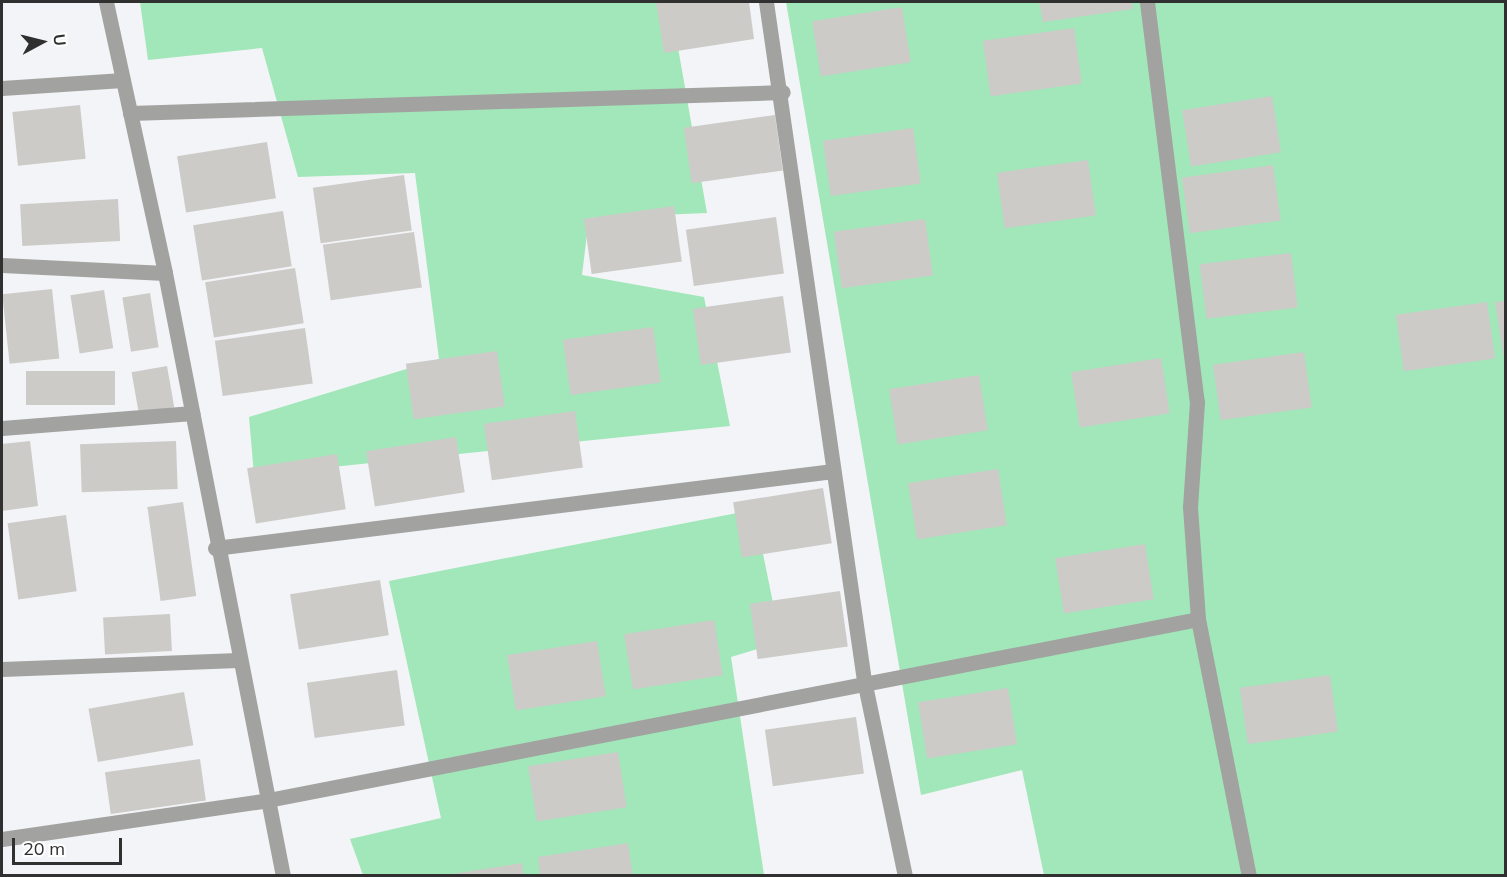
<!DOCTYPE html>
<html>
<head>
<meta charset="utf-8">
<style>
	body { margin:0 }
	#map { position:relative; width:1507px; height:877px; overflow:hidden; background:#f3f4f7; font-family:Mulish,sans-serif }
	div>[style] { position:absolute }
	.green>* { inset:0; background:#a2e7b9 }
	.building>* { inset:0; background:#cccbc8; transform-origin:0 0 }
	.minor>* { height:15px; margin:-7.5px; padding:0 7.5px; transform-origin:7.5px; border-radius:7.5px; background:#a2a2a0 }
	span { translate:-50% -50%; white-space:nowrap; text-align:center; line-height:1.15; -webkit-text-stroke:6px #fff; paint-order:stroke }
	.frame { position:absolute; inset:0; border:3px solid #303031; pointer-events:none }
	.north { position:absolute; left:12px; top:12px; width:60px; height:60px; -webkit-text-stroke:4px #fff; paint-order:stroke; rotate:83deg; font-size:16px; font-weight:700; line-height:24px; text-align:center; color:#303031 }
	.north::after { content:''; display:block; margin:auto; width:21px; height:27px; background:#303031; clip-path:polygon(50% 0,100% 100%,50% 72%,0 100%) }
	.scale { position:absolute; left:12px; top:838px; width:110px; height:27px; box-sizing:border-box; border:3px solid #303031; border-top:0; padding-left:8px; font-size:18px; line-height:21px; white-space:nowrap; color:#303031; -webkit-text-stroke:4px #fff; paint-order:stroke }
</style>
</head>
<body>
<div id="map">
	<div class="green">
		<div style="clip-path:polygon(140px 2px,670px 2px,707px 213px,589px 218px,582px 275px,704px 297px,730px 426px,254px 475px,249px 417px,439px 359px,415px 173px,298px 177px,262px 48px,148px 60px)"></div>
		<div style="clip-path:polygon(786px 2px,1505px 2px,1505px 875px,1044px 875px,1022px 770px,921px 795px)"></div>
		<div style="clip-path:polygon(753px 505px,781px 642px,731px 657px,764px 875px,363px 875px,350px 839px,441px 818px,389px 581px,737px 513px)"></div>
	</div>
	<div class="building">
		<div style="clip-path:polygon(656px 2px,749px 2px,754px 39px,664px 53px)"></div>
		<div style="clip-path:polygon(1039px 2px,1132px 2px,1133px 9px,1043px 22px)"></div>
		<div style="left:902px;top:7px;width:56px;height:91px;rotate:81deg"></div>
		<div style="left:1074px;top:28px;width:56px;height:92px;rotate:82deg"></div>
		<div style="left:1272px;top:96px;width:57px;height:91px;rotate:81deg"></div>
		<div style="left:80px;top:105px;width:54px;height:68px;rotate:84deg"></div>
		<div style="left:775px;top:115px;width:56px;height:92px;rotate:82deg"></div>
		<div style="left:913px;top:128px;width:56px;height:91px;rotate:82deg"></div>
		<div style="left:267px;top:142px;width:57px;height:91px;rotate:81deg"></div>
		<div style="left:1088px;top:160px;width:56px;height:92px;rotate:82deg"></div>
		<div style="left:1273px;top:165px;width:56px;height:92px;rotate:82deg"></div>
		<div style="left:404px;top:175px;width:56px;height:92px;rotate:82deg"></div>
		<div style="left:118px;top:199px;width:42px;height:98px;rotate:87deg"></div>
		<div style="left:674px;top:206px;width:56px;height:91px;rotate:82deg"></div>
		<div style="left:283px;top:211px;width:56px;height:91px;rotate:81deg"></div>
		<div style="left:776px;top:217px;width:57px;height:91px;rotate:82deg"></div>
		<div style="left:925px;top:219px;width:57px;height:92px;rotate:82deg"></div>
		<div style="left:414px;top:232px;width:56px;height:92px;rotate:82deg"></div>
		<div style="left:1291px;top:253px;width:55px;height:92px;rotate:83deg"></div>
		<div style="left:295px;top:268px;width:56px;height:91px;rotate:81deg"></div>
		<div style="left:52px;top:289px;width:70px;height:50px;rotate:84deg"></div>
		<div style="left:104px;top:290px;width:59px;height:34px;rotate:81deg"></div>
		<div style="left:150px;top:293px;width:55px;height:28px;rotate:81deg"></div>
		<div style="left:783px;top:296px;width:57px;height:91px;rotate:82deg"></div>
		<div style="clip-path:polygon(1506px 301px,1506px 359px,1504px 359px,1495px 302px)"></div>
		<div style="left:1487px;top:302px;width:57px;height:92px;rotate:82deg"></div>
		<div style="left:653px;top:327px;width:56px;height:91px;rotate:82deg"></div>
		<div style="left:305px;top:328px;width:56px;height:91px;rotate:82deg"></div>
		<div style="left:497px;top:351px;width:56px;height:92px;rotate:82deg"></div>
		<div style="left:1304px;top:352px;width:56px;height:92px;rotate:82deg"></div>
		<div style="left:1161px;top:358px;width:56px;height:91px;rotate:81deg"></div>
		<div style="left:167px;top:366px;width:42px;height:36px;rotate:80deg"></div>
		<div style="left:26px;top:371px;width:89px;height:34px"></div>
		<div style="left:979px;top:375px;width:56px;height:91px;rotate:81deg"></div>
		<div style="left:575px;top:411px;width:57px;height:92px;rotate:82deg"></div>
		<div style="left:456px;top:437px;width:56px;height:91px;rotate:81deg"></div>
		<div style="clip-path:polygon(30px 441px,38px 506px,2px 511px,2px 444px)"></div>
		<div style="left:176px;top:441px;width:48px;height:96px;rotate:88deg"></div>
		<div style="left:337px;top:454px;width:56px;height:91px;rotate:81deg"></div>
		<div style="left:998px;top:469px;width:57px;height:91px;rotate:81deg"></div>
		<div style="left:823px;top:488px;width:56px;height:91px;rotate:81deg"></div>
		<div style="left:183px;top:502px;width:95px;height:36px;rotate:82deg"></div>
		<div style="left:66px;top:515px;width:77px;height:59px;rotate:82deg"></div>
		<div style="left:1145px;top:544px;width:56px;height:91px;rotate:81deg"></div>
		<div style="left:380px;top:580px;width:56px;height:91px;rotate:81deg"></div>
		<div style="left:840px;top:591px;width:56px;height:91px;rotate:82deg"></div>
		<div style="left:170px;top:614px;width:37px;height:67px;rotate:87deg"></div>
		<div style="left:714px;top:620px;width:56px;height:91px;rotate:81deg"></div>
		<div style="left:597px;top:641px;width:56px;height:91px;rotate:81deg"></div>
		<div style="left:397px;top:670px;width:56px;height:91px;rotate:82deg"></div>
		<div style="left:1330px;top:675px;width:57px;height:91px;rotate:82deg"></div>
		<div style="left:1008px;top:688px;width:57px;height:91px;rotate:81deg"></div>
		<div style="left:184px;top:692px;width:54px;height:97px;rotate:80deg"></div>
		<div style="left:856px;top:717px;width:57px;height:92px;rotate:82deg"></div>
		<div style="left:618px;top:752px;width:56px;height:91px;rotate:81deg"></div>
		<div style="left:200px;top:759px;width:42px;height:96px;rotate:82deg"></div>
		<div style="clip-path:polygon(628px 843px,633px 876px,540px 876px,538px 857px)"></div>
		<div style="clip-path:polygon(522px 863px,524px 876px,452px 876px,452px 874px)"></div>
	</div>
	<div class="minor">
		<div style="left:106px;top:2px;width:277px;rotate:77.7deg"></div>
		<div style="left:165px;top:273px;width:614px;rotate:78.93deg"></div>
		<div style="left:766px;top:2px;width:685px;rotate:81.78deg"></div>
		<div style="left:864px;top:680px;width:200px;rotate:78.2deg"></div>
		<div style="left:1147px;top:2px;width:403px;rotate:82.9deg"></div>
		<div style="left:1197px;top:402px;width:105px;rotate:93.8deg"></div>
		<div style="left:1190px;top:507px;width:112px;rotate:85.9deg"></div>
		<div style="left:1198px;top:619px;width:262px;rotate:78.8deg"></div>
		<div style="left:2px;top:88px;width:121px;rotate:-3.8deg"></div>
		<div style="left:130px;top:113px;width:653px;rotate:-1.84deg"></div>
		<div style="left:2px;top:265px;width:163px;rotate:2.8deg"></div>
		<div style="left:2px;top:428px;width:191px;rotate:-4.5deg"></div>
		<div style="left:215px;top:548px;width:623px;rotate:-7.1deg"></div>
		<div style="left:2px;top:669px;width:236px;rotate:-2.2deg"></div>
		<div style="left:2px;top:839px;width:269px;rotate:-8.3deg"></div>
		<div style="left:268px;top:800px;width:947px;rotate:-11.01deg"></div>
	</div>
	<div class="frame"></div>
	<div class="north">U</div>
	<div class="scale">20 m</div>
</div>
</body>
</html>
